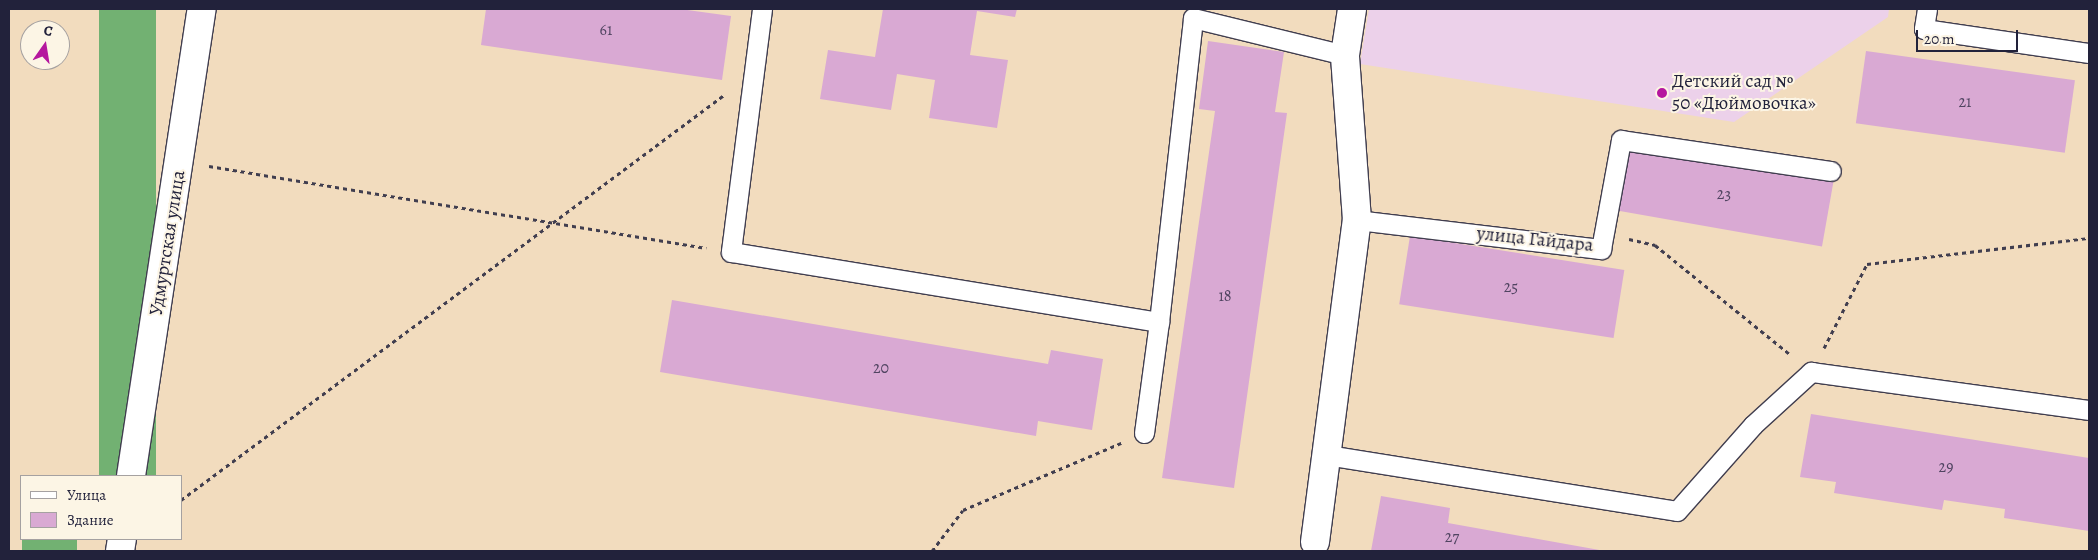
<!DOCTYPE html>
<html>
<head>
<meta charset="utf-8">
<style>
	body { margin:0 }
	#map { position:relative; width:2098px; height:560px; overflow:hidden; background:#f2dcbe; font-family:Alegreya,serif }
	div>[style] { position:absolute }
	.built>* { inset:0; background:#ecd1ea }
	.forest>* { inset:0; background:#72b172; transform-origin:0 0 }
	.building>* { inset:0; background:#d9a9d3; transform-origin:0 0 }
	.path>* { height:3px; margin-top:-1.5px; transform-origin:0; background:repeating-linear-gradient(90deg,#413e4f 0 4px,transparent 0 8px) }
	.roads { filter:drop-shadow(1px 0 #413e4f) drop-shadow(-1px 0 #413e4f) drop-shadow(0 1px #413e4f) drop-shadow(0 -1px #413e4f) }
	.service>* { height:19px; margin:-9.5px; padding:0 9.5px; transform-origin:9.5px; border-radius:9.5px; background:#fff }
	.minor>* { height:28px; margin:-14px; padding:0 14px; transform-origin:14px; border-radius:14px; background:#fff }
	.tertiary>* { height:28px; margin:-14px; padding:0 14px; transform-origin:14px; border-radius:14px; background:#fff }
	.dots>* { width:14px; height:14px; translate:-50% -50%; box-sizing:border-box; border:2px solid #fcf5e5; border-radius:50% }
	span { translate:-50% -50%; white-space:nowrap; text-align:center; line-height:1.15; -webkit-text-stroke:4px #fcf5e5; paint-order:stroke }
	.number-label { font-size:16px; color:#504461 }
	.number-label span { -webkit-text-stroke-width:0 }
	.poi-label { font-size:19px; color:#22223b }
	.left { translate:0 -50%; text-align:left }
	.street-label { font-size:19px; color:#22223b }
	.frame { position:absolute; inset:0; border:10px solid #22223b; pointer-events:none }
	.legend { position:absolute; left:20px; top:475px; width:162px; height:65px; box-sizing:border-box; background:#fcf5e5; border:1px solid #a5a1a1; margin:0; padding:6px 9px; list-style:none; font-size:15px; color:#22223b }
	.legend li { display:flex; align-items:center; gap:10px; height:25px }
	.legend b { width:25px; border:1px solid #a5a1a1 }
	.north { position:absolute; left:20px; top:20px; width:50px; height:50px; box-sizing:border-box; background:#fcf5e5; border:1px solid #a5a1a1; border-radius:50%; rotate:13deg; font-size:14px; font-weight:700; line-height:20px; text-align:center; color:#22223b }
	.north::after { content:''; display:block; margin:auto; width:18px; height:22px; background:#b5179e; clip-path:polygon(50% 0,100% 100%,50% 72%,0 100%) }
	.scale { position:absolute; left:1916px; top:30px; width:102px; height:22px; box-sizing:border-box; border:2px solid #22223b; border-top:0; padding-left:6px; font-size:15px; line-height:18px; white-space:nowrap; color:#22223b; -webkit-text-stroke:4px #fcf5e5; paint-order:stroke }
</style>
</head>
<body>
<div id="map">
	<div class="built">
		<div style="clip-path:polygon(1369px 9px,1889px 9px,1888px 17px,1734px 122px,1360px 64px)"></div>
	</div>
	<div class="forest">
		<div style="left:99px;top:9px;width:57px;height:472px"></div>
		<div style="left:22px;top:539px;width:55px;height:12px"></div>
	</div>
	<div class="building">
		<div style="clip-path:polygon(486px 9px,680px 9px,731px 16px,722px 80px,481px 45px)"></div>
		<div style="clip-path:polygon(883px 9px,1017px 9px,1015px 17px,977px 11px,970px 55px,1008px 60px,997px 128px,929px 118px,935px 80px,897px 74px,891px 110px,820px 99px,828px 50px,875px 57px)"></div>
		<div style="clip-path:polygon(1208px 41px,1284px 52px,1275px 112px,1287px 113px,1234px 488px,1162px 478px,1215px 111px,1199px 109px)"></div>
		<div style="left:1866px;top:51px;width:211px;height:73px;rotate:8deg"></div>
		<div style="left:1626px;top:143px;width:211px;height:68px;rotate:10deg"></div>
		<div style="left:1410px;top:236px;width:217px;height:69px;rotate:9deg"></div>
		<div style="clip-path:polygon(672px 300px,1048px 364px,1051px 350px,1103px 359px,1092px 430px,1038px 421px,1036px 436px,660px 372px)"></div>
		<div style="clip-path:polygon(1811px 414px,2089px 458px,2089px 531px,2004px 518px,2005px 509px,1944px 500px,1942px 510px,1834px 493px,1836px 482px,1800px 477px)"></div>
		<div style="clip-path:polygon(1381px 496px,1450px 508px,1448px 523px,1605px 551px,1371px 551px)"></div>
	</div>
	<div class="path">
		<div style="left:209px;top:166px;width:504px;rotate:9.37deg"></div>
		<div style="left:1629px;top:239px;width:27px;rotate:13deg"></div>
		<div style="left:1655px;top:245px;width:175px;rotate:39deg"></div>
		<div style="left:1824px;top:348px;width:94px;rotate:-62.9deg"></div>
		<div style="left:1867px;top:264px;width:224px;rotate:-6.7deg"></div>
		<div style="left:181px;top:500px;width:677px;rotate:-36.72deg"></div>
		<div style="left:932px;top:551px;width:51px;rotate:-52.9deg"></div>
		<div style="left:963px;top:510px;width:172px;rotate:-23deg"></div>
	</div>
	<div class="roads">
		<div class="service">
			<div style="left:762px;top:9px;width:245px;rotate:97.3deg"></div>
			<div style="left:731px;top:252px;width:434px;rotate:9.3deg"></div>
			<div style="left:1159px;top:322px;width:306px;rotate:-83.6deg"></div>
			<div style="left:1193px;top:18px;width:156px;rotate:13.7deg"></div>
			<div style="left:1927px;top:9px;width:20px;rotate:99deg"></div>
			<div style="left:1924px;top:29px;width:167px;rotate:8.3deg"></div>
			<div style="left:1357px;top:220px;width:246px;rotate:6.8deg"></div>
			<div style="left:1601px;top:249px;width:111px;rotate:-79.6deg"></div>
			<div style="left:1621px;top:140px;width:212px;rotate:8.4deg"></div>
			<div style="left:1144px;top:433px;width:112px;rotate:-82.3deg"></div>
			<div style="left:1327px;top:455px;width:354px;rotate:9.1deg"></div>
			<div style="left:1677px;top:511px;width:115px;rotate:-48.5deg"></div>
			<div style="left:1753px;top:425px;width:79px;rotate:-42.4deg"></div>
			<div style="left:1811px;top:372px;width:281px;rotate:7.8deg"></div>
		</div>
		<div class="minor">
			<div style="left:1315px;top:542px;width:325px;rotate:-82.6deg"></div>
			<div style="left:1357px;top:220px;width:165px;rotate:-94.2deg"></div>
			<div style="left:1345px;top:55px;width:47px;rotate:-81.3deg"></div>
		</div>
		<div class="tertiary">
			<div style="left:131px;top:476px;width:472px;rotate:-81.4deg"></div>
			<div style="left:120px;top:551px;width:12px;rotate:-81deg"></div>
		</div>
	</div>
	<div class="dots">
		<div style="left:1662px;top:93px;background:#b5179e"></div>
	</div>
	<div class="number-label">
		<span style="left:606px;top:30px">61</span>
		<span style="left:1965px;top:102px">21</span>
		<span style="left:1724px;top:194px">23</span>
		<span style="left:1511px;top:287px">25</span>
		<span style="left:1225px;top:296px">18</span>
		<span style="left:881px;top:368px">20</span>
		<span style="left:1946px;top:467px">29</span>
		<span style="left:1452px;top:537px">27</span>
	</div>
	<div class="poi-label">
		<span class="left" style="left:1672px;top:93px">Детский сад №<br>50 «Дюймовочка»</span>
	</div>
	<div class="street-label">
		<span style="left:1535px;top:240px;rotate:6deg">улица Гайдара</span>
		<span style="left:168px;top:243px;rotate:-81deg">Удмуртская улица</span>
	</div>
	<div class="frame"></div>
	<ul class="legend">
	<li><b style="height:6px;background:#fff"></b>Улица</li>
	<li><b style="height:14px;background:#d9a9d3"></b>Здание</li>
	</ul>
	<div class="north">С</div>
	<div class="scale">20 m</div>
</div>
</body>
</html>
